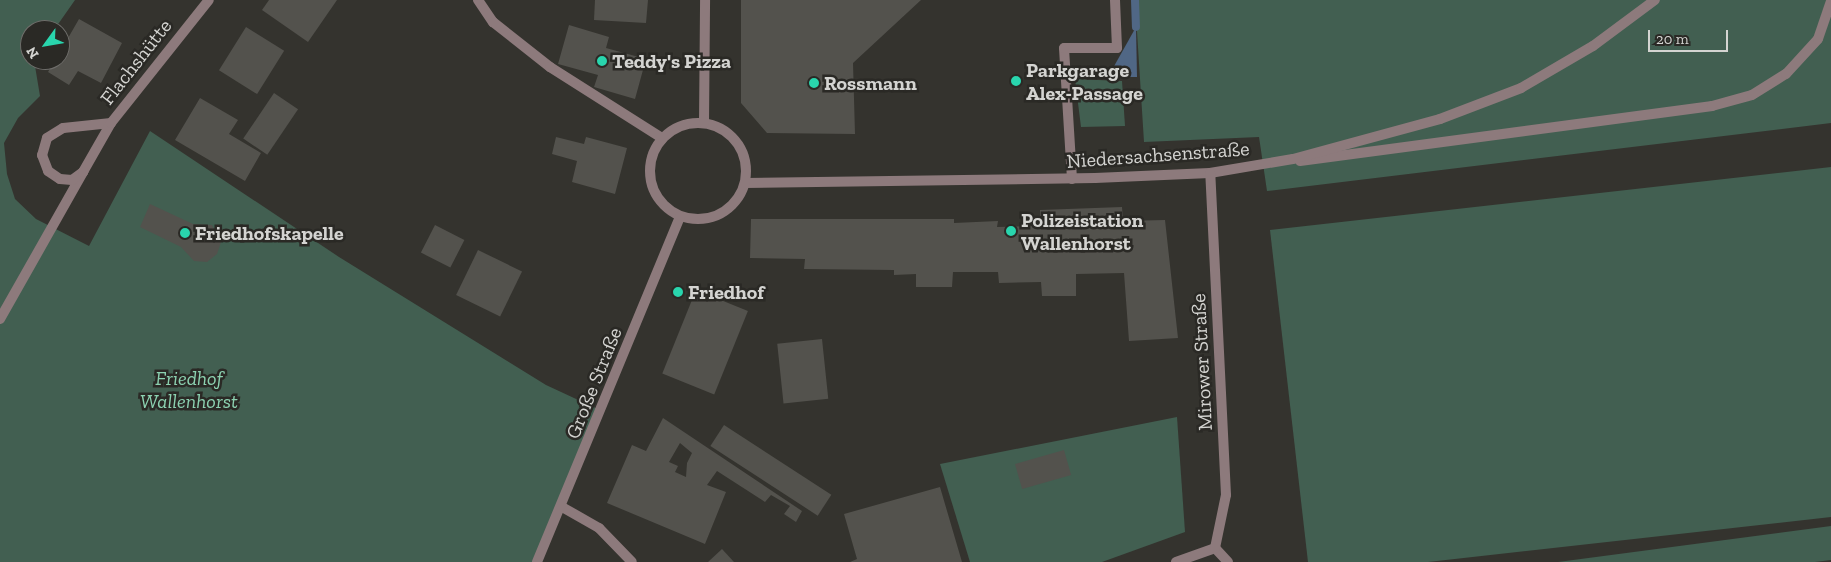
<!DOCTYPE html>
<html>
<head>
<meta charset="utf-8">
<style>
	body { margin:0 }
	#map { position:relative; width:1831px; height:562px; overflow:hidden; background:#34332e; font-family:"Zilla Slab",serif }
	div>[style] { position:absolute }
	.green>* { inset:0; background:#425f51 }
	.water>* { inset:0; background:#506785 }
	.stream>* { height:8px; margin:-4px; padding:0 4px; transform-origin:4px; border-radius:4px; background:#506785 }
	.building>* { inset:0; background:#53524d; transform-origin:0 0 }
	.service>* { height:10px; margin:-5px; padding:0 5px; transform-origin:5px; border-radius:5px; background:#8d7a7c }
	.pedestrian>* { height:10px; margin:-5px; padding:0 5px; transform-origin:5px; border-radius:5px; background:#8d7a7c }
	.minor>* { height:10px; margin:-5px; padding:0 5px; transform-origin:5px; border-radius:5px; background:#8d7a7c }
	.tertiary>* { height:10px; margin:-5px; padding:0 5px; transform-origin:5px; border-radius:5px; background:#8d7a7c }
	.tertiary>.ring { margin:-5px; padding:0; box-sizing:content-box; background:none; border:10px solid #8d7a7c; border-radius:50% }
	.dots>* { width:14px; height:14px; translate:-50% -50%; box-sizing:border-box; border:2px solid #2a2925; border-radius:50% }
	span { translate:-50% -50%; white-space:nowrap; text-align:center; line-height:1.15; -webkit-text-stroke:5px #2a2925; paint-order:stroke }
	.poi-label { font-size:20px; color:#d4d4d1; font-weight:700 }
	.left { translate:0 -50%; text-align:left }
	.street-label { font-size:20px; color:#d4d4d1 }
	.park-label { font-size:20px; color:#8cd2b1; font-style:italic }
	.north { position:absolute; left:20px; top:20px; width:50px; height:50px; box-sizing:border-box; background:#2a2925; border:1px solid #6e6d6a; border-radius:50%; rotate:238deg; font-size:14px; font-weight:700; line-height:20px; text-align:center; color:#d4d4d1 }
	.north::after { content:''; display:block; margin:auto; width:18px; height:22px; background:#29d5ad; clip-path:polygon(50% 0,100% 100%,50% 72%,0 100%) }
	.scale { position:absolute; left:1648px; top:30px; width:80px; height:22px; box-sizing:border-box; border:2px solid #d4d4d1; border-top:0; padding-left:6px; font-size:15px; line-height:18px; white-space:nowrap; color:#d4d4d1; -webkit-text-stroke:4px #2a2925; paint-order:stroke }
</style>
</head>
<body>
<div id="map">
	<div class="green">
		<div style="clip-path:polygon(0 0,75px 0,54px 30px,30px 30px,30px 60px,34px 60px,40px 96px,18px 118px,4px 143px,7px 174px,15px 199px,36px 219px,89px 246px,150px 131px,339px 257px,546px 385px,602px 411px,537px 562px,0 562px)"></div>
		<div style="clip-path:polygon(1135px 0,1831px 0,1831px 123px,1267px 191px,1259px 137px,1144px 142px)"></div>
		<div style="clip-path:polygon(1075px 79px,1122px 81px,1125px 126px,1081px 127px)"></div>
		<div style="clip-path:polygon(1831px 167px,1831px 517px,1428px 562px,1308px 562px,1270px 230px)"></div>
		<div style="clip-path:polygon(1177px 417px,1185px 532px,1102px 562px,970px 562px,940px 464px)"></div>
		<div style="clip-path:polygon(1831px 526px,1831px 560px,1815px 562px,1558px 562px)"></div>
	</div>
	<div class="water">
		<div style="clip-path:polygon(1136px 27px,1137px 77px,1108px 77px)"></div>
	</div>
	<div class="stream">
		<div style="left:1135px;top:0;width:27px;rotate:88deg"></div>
	</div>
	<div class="building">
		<div style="clip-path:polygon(269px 0,337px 0,308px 42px,262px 10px)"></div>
		<div style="clip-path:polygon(595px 0,648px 0,646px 23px,594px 20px)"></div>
		<div style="clip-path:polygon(741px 0,921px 0,853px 63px,855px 134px,767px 133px,741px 103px)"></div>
		<div style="clip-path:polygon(79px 19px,122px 43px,101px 83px,78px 71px,69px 85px,48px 72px,55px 60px,60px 60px,60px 52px)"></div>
		<div style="clip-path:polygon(569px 25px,609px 37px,606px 48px,646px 59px,635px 99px,594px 87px,598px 75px,558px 64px)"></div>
		<div style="left:246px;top:27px;width:45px;height:51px;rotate:32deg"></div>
		<div style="left:274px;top:93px;width:29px;height:55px;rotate:34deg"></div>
		<div style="clip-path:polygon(200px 98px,238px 120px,229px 134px,261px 153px,245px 181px,175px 140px)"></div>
		<div style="clip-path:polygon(556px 137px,584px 144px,586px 137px,627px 148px,615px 194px,572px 182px,577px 161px,552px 154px)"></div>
		<div style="clip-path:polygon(150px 204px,193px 224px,212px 225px,221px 242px,217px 254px,207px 262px,194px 261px,181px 247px,140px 227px)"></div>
		<div style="clip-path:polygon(1122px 207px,1123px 221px,1165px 220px,1178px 338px,1129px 341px,1124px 273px,1076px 274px,1076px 296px,1042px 296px,1041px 282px,999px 283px,998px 272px,953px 272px,952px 287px,916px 287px,916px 274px,894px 275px,894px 270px,804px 269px,805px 259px,750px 258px,751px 219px,954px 219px,954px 223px,998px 221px,997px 227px,1040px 226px,1040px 210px)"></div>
		<div style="left:435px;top:225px;width:33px;height:31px;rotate:27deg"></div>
		<div style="left:478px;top:250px;width:49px;height:50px;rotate:26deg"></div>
		<div style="left:696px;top:290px;width:56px;height:90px;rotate:22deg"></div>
		<div style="left:822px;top:339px;width:60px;height:45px;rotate:84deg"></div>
		<div style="clip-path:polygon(evenodd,663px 418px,802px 511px,796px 522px,784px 514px,790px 506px,771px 495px,765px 502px,717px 471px,707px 485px,726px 492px,705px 544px,607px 503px,632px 445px,646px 451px,663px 418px,680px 443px,692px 453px,687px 463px,686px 477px,675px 472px,678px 466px,669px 462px,680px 443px)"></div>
		<div style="left:724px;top:425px;width:128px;height:25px;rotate:33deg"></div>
		<div style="left:1064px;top:450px;width:26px;height:51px;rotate:74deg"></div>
		<div style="clip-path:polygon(940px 487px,962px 562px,850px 562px,857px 559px,844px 514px)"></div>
		<div style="clip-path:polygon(722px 549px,734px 562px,708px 562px)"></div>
	</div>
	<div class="service">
		<div style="left:478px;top:0;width:27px;rotate:56deg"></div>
		<div style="left:493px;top:22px;width:73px;rotate:38.3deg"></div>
		<div style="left:550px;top:67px;width:133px;rotate:32.4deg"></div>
		<div style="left:1300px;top:161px;width:416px;rotate:-7.6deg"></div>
		<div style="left:1712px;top:106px;width:41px;rotate:-15.4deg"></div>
		<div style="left:1752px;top:95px;width:40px;rotate:-32deg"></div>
		<div style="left:1786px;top:74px;width:47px;rotate:-47.6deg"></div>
		<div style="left:1818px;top:39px;width:40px;rotate:-71.1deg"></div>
		<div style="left:0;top:319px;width:169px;rotate:-60.5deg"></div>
	</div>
	<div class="pedestrian">
		<div style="left:1072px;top:179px;width:131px;rotate:-93.5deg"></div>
		<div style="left:1064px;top:48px;width:53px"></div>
		<div style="left:1117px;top:48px;width:48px;rotate:-92.4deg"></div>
	</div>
	<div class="minor">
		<div style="left:111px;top:123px;width:48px;rotate:174.1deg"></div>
		<div style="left:63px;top:128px;width:19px;rotate:148deg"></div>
		<div style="left:47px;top:138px;width:18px;rotate:106deg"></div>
		<div style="left:42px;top:155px;width:17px;rotate:69deg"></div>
		<div style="left:48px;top:171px;width:14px;rotate:34deg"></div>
		<div style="left:60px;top:179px;width:12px;rotate:5deg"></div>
		<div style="left:72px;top:180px;width:14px;rotate:-36deg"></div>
		<div style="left:83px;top:172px;width:56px;rotate:-60.3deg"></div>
		<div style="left:111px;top:123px;width:157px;rotate:-51.5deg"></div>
		<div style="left:745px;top:183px;width:350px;rotate:-0.8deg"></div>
		<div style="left:1095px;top:178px;width:115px;rotate:-2.5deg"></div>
		<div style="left:1210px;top:173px;width:84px;rotate:-9.6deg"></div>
		<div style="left:1293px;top:159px;width:152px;rotate:-15.2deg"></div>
		<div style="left:1440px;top:119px;width:87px;rotate:-20.9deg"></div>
		<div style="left:1521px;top:88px;width:83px;rotate:-30.3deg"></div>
		<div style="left:1593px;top:46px;width:77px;rotate:-36.6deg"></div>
		<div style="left:1215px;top:548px;width:19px;rotate:47deg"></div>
		<div style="left:1176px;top:562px;width:41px;rotate:-19.7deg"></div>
		<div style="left:1215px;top:548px;width:54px;rotate:-78.3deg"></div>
		<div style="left:1226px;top:495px;width:322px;rotate:-92.8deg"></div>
	</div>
	<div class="tertiary">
		<div class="ring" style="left:650px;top:123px;width:86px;height:86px"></div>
		<div style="left:704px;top:123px;width:123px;rotate:-89.5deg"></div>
		<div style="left:562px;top:507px;width:43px;rotate:29.6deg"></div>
		<div style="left:599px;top:528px;width:47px;rotate:45.9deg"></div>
		<div style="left:537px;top:562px;width:374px;rotate:-67.5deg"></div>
	</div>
	<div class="dots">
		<div style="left:602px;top:61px;background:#29d5ad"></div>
		<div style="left:1016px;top:81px;background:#29d5ad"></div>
		<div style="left:814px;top:83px;background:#29d5ad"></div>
		<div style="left:1011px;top:231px;background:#29d5ad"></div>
		<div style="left:185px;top:233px;background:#29d5ad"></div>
		<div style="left:678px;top:292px;background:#29d5ad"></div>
	</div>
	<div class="poi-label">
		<span class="left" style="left:612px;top:61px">Teddy's Pizza</span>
		<span class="left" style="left:1026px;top:82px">Parkgarage<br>Alex-Passage</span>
		<span class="left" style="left:824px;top:83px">Rossmann</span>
		<span class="left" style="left:1021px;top:232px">Polizeistation<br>Wallenhorst</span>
		<span class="left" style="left:195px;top:233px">Friedhofskapelle</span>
		<span class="left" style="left:688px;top:292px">Friedhof</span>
	</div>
	<div class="street-label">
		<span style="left:136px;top:62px;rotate:-52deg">Flachshütte</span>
		<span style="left:1158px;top:155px;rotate:-4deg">Niedersachsenstraße</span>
		<span style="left:1202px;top:362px;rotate:-93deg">Mirower Straße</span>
		<span style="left:594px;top:383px;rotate:-68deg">Große Straße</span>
	</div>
	<div class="park-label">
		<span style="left:189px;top:390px">Friedhof<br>Wallenhorst</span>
	</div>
	<div class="north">N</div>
	<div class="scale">20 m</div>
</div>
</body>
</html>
